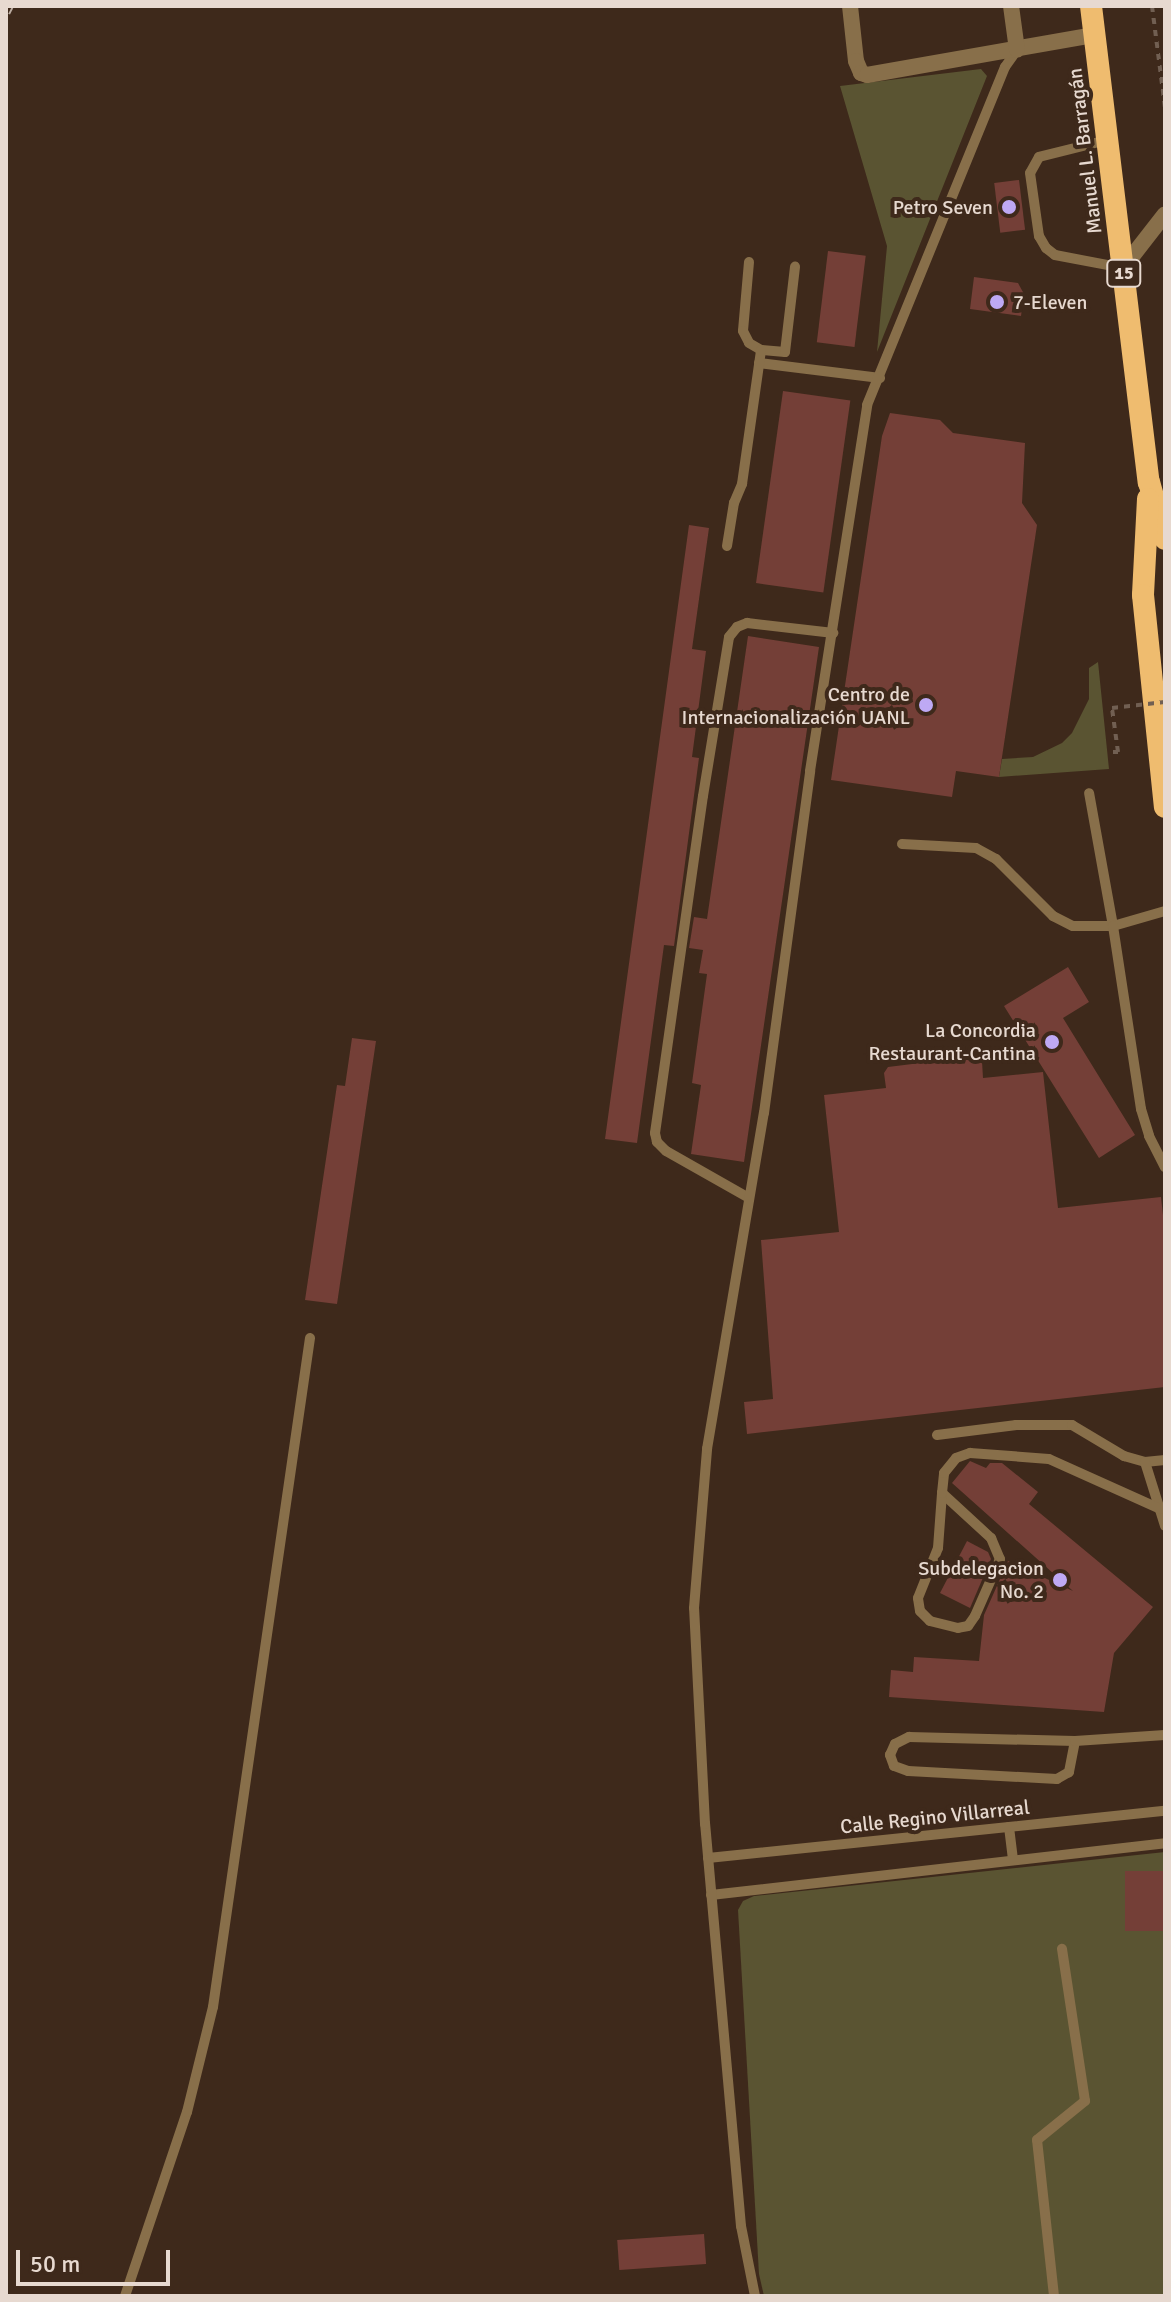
<!DOCTYPE html>
<html>
<head>
<meta charset="utf-8">
<style>
	body { margin:0 }
	#map { position:relative; width:1171px; height:2302px; overflow:hidden; background:#3e291b; font-family:Signika,sans-serif }
	div>[style] { position:absolute }
	.green>* { inset:0; background:#5a5432 }
	.building>* { inset:0; background:#743f37; transform-origin:0 0 }
	.path>* { height:4px; margin-top:-2px; transform-origin:0; background:repeating-linear-gradient(90deg,#715f52 0 6px,transparent 0 12px) }
	.service>* { height:10px; margin:-5px; padding:0 5px; transform-origin:5px; border-radius:5px; background:#886f4a }
	.minor>* { height:16px; margin:-8px; padding:0 8px; transform-origin:8px; border-radius:8px; background:#886f4a }
	.trunk>* { height:22px; margin:-11px; padding:0 11px; transform-origin:11px; border-radius:11px; background:#efbc6f }
	.rail>* { height:9px; margin-top:-4.5px; transform-origin:0; background:repeating-linear-gradient(90deg,#3e291b 0 18px,#bcada2 0 36px); box-sizing:border-box; border-block:2px solid #bcada2 }
	.path-bridge>* { height:4px; margin-top:-2px; transform-origin:0; background:repeating-linear-gradient(90deg,#715f52 0 6px,transparent 0 12px) }
	.dots>* { width:22px; height:22px; translate:-50% -50%; box-sizing:border-box; border:4px solid #3e291b; border-radius:50% }
	span { translate:-50% -50%; white-space:nowrap; text-align:center; line-height:1.15; -webkit-text-stroke:8px #3e291b; paint-order:stroke }
	.shield-label span { padding:2px 6px; background:#3e291b; border:2px solid; border-radius:6px; -webkit-text-stroke-width:0 }
	.shield-label { font-size:18px; color:#e7d9d0; font-weight:700 }
	.street-label { font-size:20px; color:#e7d9d0 }
	.poi-label { font-size:20px; color:#e7d9d0 }
	.right { translate:-100% -50%; text-align:right }
	.left { translate:0 -50%; text-align:left }
	.frame { position:absolute; inset:0; border:8px solid #e7d9d0; pointer-events:none }
	.scale { position:absolute; left:16px; top:2250px; width:154px; height:36px; box-sizing:border-box; border:4px solid #e7d9d0; border-top:0; padding-left:10px; font-size:24px; line-height:28px; white-space:nowrap; color:#e7d9d0; -webkit-text-stroke:6px #3e291b; paint-order:stroke }
</style>
</head>
<body>
<div id="map">
	<div class="green">
		<div style="clip-path:polygon(981px 69px,987px 76px,877px 352px,887px 246px,840px 86px)"></div>
		<div style="clip-path:polygon(1098px 662px,1109px 769px,999px 777px,1002px 759px,1033px 757px,1062px 743px,1072px 733px,1089px 699px,1089px 668px)"></div>
		<div style="clip-path:polygon(1165px 1852px,1165px 2296px,764px 2296px,759px 2274px,738px 1910px,743px 1901px,754px 1896px)"></div>
	</div>
	<div class="building">
		<div style="left:1019px;top:180px;width:50px;height:25px;rotate:83deg"></div>
		<div style="left:828px;top:251px;width:38px;height:92px;rotate:7deg"></div>
		<div style="clip-path:polygon(974px 277px,1018px 283px,1024px 294px,1021px 316px,970px 309px)"></div>
		<div style="left:783px;top:391px;width:68px;height:194px;rotate:8deg"></div>
		<div style="clip-path:polygon(890px 413px,940px 420px,953px 433px,1025px 443px,1022px 503px,1037px 525px,999px 777px,956px 771px,952px 797px,831px 780px,882px 436px)"></div>
		<div style="clip-path:polygon(689px 525px,709px 528px,692px 649px,706px 651px,692px 757px,699px 758px,674px 946px,664px 945px,637px 1143px,605px 1139px)"></div>
		<div style="clip-path:polygon(748px 636px,819px 647px,744px 1162px,691px 1154px,701px 1085px,692px 1083px,707px 974px,699px 973px,703px 950px,689px 948px,694px 917px,707px 919px)"></div>
		<div style="clip-path:polygon(1068px 967px,1089px 1002px,1063px 1018px,1135px 1135px,1099px 1158px,1004px 1006px)"></div>
		<div style="clip-path:polygon(352px 1038px,376px 1041px,337px 1304px,305px 1300px,337px 1085px,345px 1086px)"></div>
		<div style="clip-path:polygon(977px 1056px,982px 1061px,983px 1078px,1043px 1072px,1058px 1208px,1161px 1197px,1165px 1233px,1165px 1387px,747px 1434px,744px 1402px,773px 1399px,761px 1240px,839px 1232px,824px 1095px,886px 1088px,884px 1073px,888px 1067px)"></div>
		<div style="clip-path:polygon(970px 1461px,986px 1468px,990px 1463px,1002px 1463px,1038px 1492px,1029px 1504px,1153px 1607px,1114px 1653px,1104px 1712px,889px 1697px,891px 1670px,913px 1672px,914px 1657px,979px 1661px,984px 1615px,1008px 1561px,1073px 1591px,952px 1483px)"></div>
		<div style="clip-path:polygon(967px 1541px,988px 1552px,991px 1559px,970px 1608px,940px 1593px)"></div>
		<div style="left:1165px;top:1871px;width:60px;height:40px;rotate:90deg"></div>
		<div style="left:704px;top:2234px;width:30px;height:87px;rotate:86deg"></div>
	</div>
	<div class="path">
		<div style="left:1152px;top:6px;width:103px;rotate:82.7deg"></div>
	</div>
	<div class="service">
		<div style="left:1107px;top:140px;width:70px;rotate:166deg"></div>
		<div style="left:1039px;top:157px;width:18px;rotate:119deg"></div>
		<div style="left:1030px;top:173px;width:64px;rotate:81.9deg"></div>
		<div style="left:1039px;top:236px;width:14px;rotate:60deg"></div>
		<div style="left:1046px;top:248px;width:11px;rotate:38deg"></div>
		<div style="left:1055px;top:255px;width:69px;rotate:10.8deg"></div>
		<div style="left:749px;top:262px;width:69px;rotate:95deg"></div>
		<div style="left:743px;top:331px;width:13px;rotate:63deg"></div>
		<div style="left:749px;top:343px;width:14px;rotate:30deg"></div>
		<div style="left:761px;top:350px;width:24px;rotate:5deg"></div>
		<div style="left:785px;top:352px;width:86px;rotate:-83.3deg"></div>
		<div style="left:759px;top:363px;width:122px;rotate:7.1deg"></div>
		<div style="left:727px;top:546px;width:44px;rotate:-80.8deg"></div>
		<div style="left:734px;top:503px;width:21px;rotate:-67deg"></div>
		<div style="left:742px;top:484px;width:135px;rotate:-81.9deg"></div>
		<div style="left:902px;top:844px;width:74px;rotate:3.1deg"></div>
		<div style="left:976px;top:848px;width:23px;rotate:29deg"></div>
		<div style="left:996px;top:859px;width:81px;rotate:45deg"></div>
		<div style="left:1053px;top:916px;width:22px;rotate:27deg"></div>
		<div style="left:1073px;top:926px;width:40px"></div>
		<div style="left:1113px;top:926px;width:135px;rotate:-100.2deg"></div>
		<div style="left:1165px;top:911px;width:54px;rotate:163.9deg"></div>
		<div style="left:1113px;top:926px;width:185px;rotate:81.3deg"></div>
		<div style="left:1141px;top:1109px;width:28px;rotate:73deg"></div>
		<div style="left:1149px;top:1136px;width:35px;rotate:63deg"></div>
		<div style="left:749px;top:1198px;width:95px;rotate:-150.5deg"></div>
		<div style="left:666px;top:1151px;width:13px;rotate:-135deg"></div>
		<div style="left:657px;top:1142px;width:9px;rotate:-103deg"></div>
		<div style="left:655px;top:1133px;width:340px;rotate:-81.9deg"></div>
		<div style="left:703px;top:796px;width:161px;rotate:-80.7deg"></div>
		<div style="left:729px;top:637px;width:13px;rotate:-51deg"></div>
		<div style="left:737px;top:627px;width:11px;rotate:-22deg"></div>
		<div style="left:747px;top:623px;width:87px;rotate:6.6deg"></div>
		<div style="left:937px;top:1435px;width:80px;rotate:-7.2deg"></div>
		<div style="left:1016px;top:1425px;width:56px"></div>
		<div style="left:1072px;top:1425px;width:61px;rotate:30.8deg"></div>
		<div style="left:1124px;top:1456px;width:22px;rotate:16deg"></div>
		<div style="left:1145px;top:1462px;width:20px;rotate:-6deg"></div>
		<div style="left:1145px;top:1462px;width:67px;rotate:72.6deg"></div>
		<div style="left:942px;top:1493px;width:67px;rotate:42.6deg"></div>
		<div style="left:991px;top:1538px;width:23px;rotate:67deg"></div>
		<div style="left:1000px;top:1559px;width:62px;rotate:113.7deg"></div>
		<div style="left:975px;top:1616px;width:12px;rotate:125deg"></div>
		<div style="left:968px;top:1626px;width:10px;rotate:169deg"></div>
		<div style="left:958px;top:1628px;width:29px;rotate:-166deg"></div>
		<div style="left:930px;top:1621px;width:14px;rotate:-135deg"></div>
		<div style="left:920px;top:1611px;width:13px;rotate:-99deg"></div>
		<div style="left:918px;top:1598px;width:54px;rotate:-68.2deg"></div>
		<div style="left:938px;top:1548px;width:55px;rotate:-85.8deg"></div>
		<div style="left:942px;top:1493px;width:20px;rotate:-84deg"></div>
		<div style="left:944px;top:1473px;width:19px;rotate:-51deg"></div>
		<div style="left:956px;top:1458px;width:15px;rotate:-20deg"></div>
		<div style="left:970px;top:1453px;width:79px;rotate:4.3deg"></div>
		<div style="left:1049px;top:1459px;width:122px;rotate:24.2deg"></div>
		<div style="left:1075px;top:1741px;width:32px;rotate:101deg"></div>
		<div style="left:1069px;top:1772px;width:14px;rotate:150deg"></div>
		<div style="left:1057px;top:1779px;width:149px;rotate:-176.9deg"></div>
		<div style="left:908px;top:1771px;width:15px;rotate:-160deg"></div>
		<div style="left:894px;top:1766px;width:12px;rotate:-110deg"></div>
		<div style="left:890px;top:1755px;width:12px;rotate:-66deg"></div>
		<div style="left:895px;top:1744px;width:16px;rotate:-27deg"></div>
		<div style="left:909px;top:1737px;width:166px;rotate:1.4deg"></div>
		<div style="left:1075px;top:1741px;width:90px;rotate:-3.8deg"></div>
		<div style="left:1009px;top:1827px;width:32px;rotate:83deg"></div>
		<div style="left:708px;top:1858px;width:459px;rotate:-5.9deg"></div>
		<div style="left:711px;top:1895px;width:457px;rotate:-6.5deg"></div>
		<div style="left:125px;top:2296px;width:194px;rotate:-71.4deg"></div>
		<div style="left:187px;top:2112px;width:108px;rotate:-76.1deg"></div>
		<div style="left:213px;top:2007px;width:676px;rotate:-81.75deg"></div>
		<div style="left:755px;top:2296px;width:71px;rotate:-101.3deg"></div>
		<div style="left:741px;top:2226px;width:404px;rotate:-95.1deg"></div>
		<div style="left:705px;top:1824px;width:216px;rotate:-92.9deg"></div>
		<div style="left:694px;top:1608px;width:160px;rotate:-85.3deg"></div>
		<div style="left:707px;top:1449px;width:341px;rotate:-80.4deg"></div>
		<div style="left:764px;top:1113px;width:345px;rotate:-82.3deg"></div>
		<div style="left:810px;top:771px;width:370px;rotate:-81.1deg"></div>
		<div style="left:867px;top:405px;width:365px;rotate:-67.8deg"></div>
		<div style="left:1005px;top:67px;width:21px;rotate:-55deg"></div>
		<div style="left:1054px;top:2296px;width:157px;rotate:-96.2deg"></div>
		<div style="left:1037px;top:2140px;width:62px;rotate:-39.1deg"></div>
		<div style="left:1085px;top:2101px;width:154px;rotate:-98.6deg"></div>
	</div>
	<div class="minor">
		<div style="left:850px;top:6px;width:55px;rotate:83.8deg"></div>
		<div style="left:856px;top:61px;width:13px;rotate:67deg"></div>
		<div style="left:861px;top:73px;width:6px;rotate:18deg"></div>
		<div style="left:867px;top:75px;width:231px;rotate:-10deg"></div>
		<div style="left:1011px;top:6px;width:44px;rotate:82.2deg"></div>
		<div style="left:1123px;top:268px;width:68px;rotate:-52.1deg"></div>
	</div>
	<div class="trunk">
		<div style="left:1091px;top:6px;width:480px;rotate:83.1deg"></div>
		<div style="left:1149px;top:482px;width:59px;rotate:74.3deg"></div>
		<div style="left:1148px;top:499px;width:96px;rotate:93deg"></div>
		<div style="left:1143px;top:595px;width:213px;rotate:84.1deg"></div>
	</div>
	<div class="rail">
		<div style="left:6px;top:12px;width:7px;rotate:-63deg"></div>
	</div>
	<div class="path-bridge">
		<div style="left:1113px;top:752px;width:5px"></div>
		<div style="left:1118px;top:752px;width:44px;rotate:-97.8deg"></div>
		<div style="left:1112px;top:708px;width:53px;rotate:-6.5deg"></div>
	</div>
	<div class="dots">
		<div style="left:1009px;top:207px;background:#bea9f4"></div>
		<div style="left:997px;top:302px;background:#bea9f4"></div>
		<div style="left:926px;top:705px;background:#bea9f4"></div>
		<div style="left:1052px;top:1042px;background:#bea9f4"></div>
		<div style="left:1060px;top:1580px;background:#bea9f4"></div>
	</div>
	<div class="shield-label">
		<span style="left:1124px;top:273px">15</span>
	</div>
	<div class="street-label">
		<span style="left:1085px;top:151px;rotate:-97deg">Manuel L. Barragán</span>
		<span style="left:935px;top:1817px;rotate:-6deg">Calle Regino Villarreal</span>
	</div>
	<div class="poi-label">
		<span class="right" style="left:993px;top:207px">Petro Seven</span>
		<span class="left" style="left:1013px;top:302px">7-Eleven</span>
		<span class="right" style="left:910px;top:706px">Centro de<br>Internacionalización UANL</span>
		<span class="right" style="left:1036px;top:1042px">La Concordia<br>Restaurant-Cantina</span>
		<span class="right" style="left:1044px;top:1580px">Subdelegacion<br>No. 2</span>
	</div>
	<div class="frame"></div>
	<div class="scale">50 m</div>
</div>
</body>
</html>
